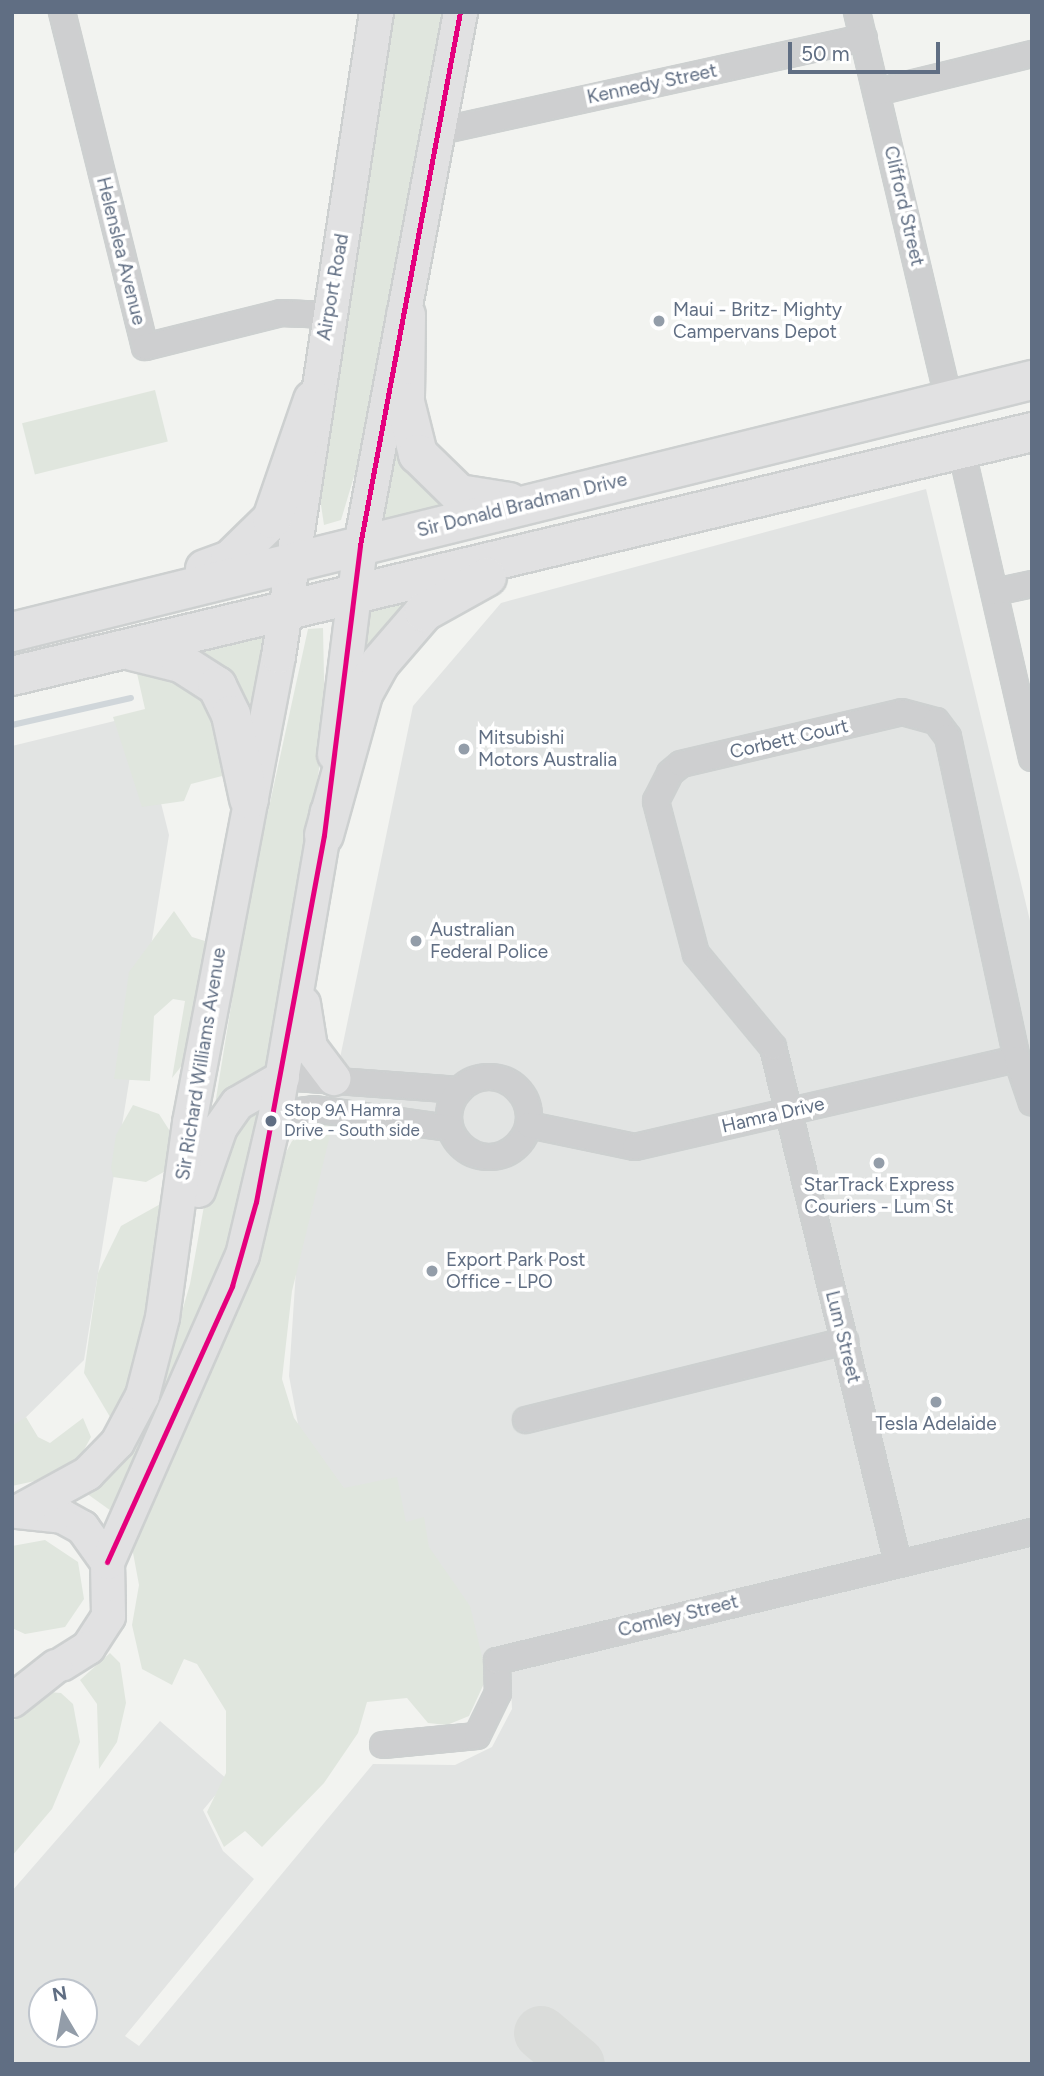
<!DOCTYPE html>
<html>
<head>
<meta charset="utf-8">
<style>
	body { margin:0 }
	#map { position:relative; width:1044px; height:2076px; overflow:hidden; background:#f2f3f0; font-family:Figtree,sans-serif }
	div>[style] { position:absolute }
	.built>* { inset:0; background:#e2e4e3 }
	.green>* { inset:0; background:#e0e6de; transform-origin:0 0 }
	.stream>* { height:6px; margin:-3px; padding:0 3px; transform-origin:3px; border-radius:3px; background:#d0d6da }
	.taxiway>* { height:54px; margin:-27px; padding:0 27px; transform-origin:27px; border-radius:27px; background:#dadcda }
	.roads { filter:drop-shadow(2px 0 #cdd0d0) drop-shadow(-2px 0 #cdd0d0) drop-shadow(0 2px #cdd0d0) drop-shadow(0 -2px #cdd0d0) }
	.minor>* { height:24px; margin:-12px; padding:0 12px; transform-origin:12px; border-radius:12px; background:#cecfd0 }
	.minor>.ring { margin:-12px; padding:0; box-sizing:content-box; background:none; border:24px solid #cecfd0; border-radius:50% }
	.secondary>* { height:33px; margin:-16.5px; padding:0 16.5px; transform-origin:16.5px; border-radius:16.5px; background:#e1e1e2 }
	.primary>* { height:38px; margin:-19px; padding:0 19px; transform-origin:19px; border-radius:19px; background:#e1e1e2 }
	.bus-1>* { height:5px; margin:-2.5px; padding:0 2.5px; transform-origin:2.5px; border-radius:2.5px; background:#e5007d }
	.dots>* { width:19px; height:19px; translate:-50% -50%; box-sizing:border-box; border:4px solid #fff; border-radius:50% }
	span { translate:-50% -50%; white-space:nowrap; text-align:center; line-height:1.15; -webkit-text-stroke:7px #fff; paint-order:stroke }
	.bus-label { font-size:17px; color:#606e83 }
	.left { translate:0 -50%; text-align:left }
	.street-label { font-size:19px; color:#606e83 }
	.poi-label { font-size:19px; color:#606e83 }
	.frame { position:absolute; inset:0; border:14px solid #606e83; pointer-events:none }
	.north { position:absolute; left:28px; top:1978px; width:70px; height:70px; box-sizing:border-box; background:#fff; border:2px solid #bfc5cd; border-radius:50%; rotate:350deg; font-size:19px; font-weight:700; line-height:28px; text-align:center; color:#606e83 }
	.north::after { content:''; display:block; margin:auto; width:24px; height:32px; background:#939da9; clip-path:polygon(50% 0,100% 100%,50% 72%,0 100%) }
	.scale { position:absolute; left:788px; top:42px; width:152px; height:32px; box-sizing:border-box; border:4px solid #606e83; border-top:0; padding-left:9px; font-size:21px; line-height:24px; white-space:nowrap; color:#606e83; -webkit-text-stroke:5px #fff; paint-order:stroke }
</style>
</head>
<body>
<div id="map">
	<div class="built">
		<div style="clip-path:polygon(evenodd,926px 489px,1032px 929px,1032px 2064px,12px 2064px,12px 1891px,160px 1721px,228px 1780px,203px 1810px,223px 1851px,254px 1879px,125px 2036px,139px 2046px,373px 1764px,455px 1765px,492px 1747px,512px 1709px,510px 1668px,461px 1679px,301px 1440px,289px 1376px,296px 1270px,413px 706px,501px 603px,926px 489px,42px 1992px,84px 1992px,84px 2034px,42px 2034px,42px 1992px)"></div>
		<div style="clip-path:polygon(139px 715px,169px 835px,84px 1360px,12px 1431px,12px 746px)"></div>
	</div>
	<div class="green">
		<div style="clip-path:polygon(392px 12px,445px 12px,361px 453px,341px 520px,324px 525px,318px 485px)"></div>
		<div style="left:155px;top:390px;width:53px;height:137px;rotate:76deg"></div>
		<div style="clip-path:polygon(392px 431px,450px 511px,378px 530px)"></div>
		<div style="clip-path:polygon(429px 587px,371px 655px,352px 655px,365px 599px)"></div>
		<div style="clip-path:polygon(270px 622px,256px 690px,247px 709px,195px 640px)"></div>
		<div style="clip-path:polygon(323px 628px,325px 728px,275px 1071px,214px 1111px,247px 908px,308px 629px)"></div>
		<div style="clip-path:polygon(136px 669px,156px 669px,206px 696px,227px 741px,222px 776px,191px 784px,184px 801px,142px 807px,113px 717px,145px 709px)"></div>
		<div style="clip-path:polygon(174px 911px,192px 937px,205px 941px,187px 1059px,172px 1078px,185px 1001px,173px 999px,154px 1016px,150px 1081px,114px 1079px,129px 972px)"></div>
		<div style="clip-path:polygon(258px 1102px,270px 1107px,199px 1332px,114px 1513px,79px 1488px,164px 1374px,190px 1284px,211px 1167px)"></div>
		<div style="clip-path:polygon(133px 1105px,159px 1114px,173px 1136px,169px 1169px,146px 1182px,113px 1177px,111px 1168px,116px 1135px)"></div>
		<div style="clip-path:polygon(314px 1123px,333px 1123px,292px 1291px,282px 1379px,294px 1418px,344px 1488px,397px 1477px,406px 1522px,424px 1517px,429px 1547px,470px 1606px,487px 1677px,469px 1716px,447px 1725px,428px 1723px,407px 1698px,367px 1702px,358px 1733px,324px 1783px,262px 1847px,245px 1831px,224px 1847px,207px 1812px,226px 1773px,226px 1711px,197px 1664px,184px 1659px,172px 1685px,142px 1669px,132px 1625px,139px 1585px,131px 1542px,284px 1156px,292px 1141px)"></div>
		<div style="clip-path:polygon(164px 1202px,135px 1367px,113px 1422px,84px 1373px,98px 1273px,121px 1226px)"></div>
		<div style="clip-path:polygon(26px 1417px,38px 1437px,50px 1443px,83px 1418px,91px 1437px,79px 1459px,44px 1479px,12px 1486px,12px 1426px)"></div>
		<div style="clip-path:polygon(45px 1540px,78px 1562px,84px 1599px,65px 1627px,25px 1634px,12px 1628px,12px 1546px)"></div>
		<div style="clip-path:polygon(110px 1653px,120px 1663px,126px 1703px,117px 1742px,99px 1769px,97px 1704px,80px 1680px)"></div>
		<div style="clip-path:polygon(49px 1692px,61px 1693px,73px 1704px,80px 1742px,52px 1809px,12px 1856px,12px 1723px,30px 1700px)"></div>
	</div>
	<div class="stream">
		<div style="left:12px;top:725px;width:122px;rotate:-12.8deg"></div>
	</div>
	<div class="taxiway">
		<div style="left:541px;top:2033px;width:48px;rotate:40deg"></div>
	</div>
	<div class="roads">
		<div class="minor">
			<div style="left:62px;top:12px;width:345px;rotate:76.1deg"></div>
			<div style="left:145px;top:347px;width:140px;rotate:-14deg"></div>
			<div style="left:281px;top:313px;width:48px;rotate:2.4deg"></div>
			<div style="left:857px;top:12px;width:399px;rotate:76.7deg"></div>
			<div style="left:877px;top:92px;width:160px;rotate:-13.8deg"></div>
			<div style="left:440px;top:131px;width:434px;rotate:-12.4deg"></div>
			<div style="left:961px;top:448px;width:318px;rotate:77.1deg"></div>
			<div style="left:995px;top:592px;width:38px;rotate:-12deg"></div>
			<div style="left:282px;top:1077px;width:178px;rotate:4.2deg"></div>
			<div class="ring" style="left:449px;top:1077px;width:56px;height:56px"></div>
			<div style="left:275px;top:1114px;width:39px;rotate:-7deg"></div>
			<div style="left:314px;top:1109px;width:137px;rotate:8deg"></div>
			<div style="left:529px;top:1125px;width:108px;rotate:11.7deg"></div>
			<div style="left:635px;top:1147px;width:392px;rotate:-13deg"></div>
			<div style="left:526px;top:1420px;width:329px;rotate:-13.9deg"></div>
			<div style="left:898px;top:1563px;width:531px;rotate:-103.62deg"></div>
			<div style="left:773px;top:1047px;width:121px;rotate:-129.6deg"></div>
			<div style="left:696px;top:954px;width:158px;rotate:-104.7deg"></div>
			<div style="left:656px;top:801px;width:31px;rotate:-63deg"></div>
			<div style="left:670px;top:773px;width:14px;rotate:-39deg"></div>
			<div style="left:681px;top:764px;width:227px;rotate:-13.2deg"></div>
			<div style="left:902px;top:712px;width:35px;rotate:15deg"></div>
			<div style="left:936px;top:721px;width:20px;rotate:53deg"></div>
			<div style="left:948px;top:737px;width:329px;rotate:77.9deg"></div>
			<div style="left:1017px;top:1059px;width:46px;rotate:71.2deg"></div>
			<div style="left:383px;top:1745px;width:94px;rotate:-5.5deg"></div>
			<div style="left:477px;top:1736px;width:48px;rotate:-64deg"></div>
			<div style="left:498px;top:1693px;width:32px;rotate:-92deg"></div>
			<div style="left:497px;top:1661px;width:550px;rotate:-13.56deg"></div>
		</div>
		<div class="secondary">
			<div style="left:334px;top:754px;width:211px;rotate:-82.9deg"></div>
			<div style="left:360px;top:545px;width:542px;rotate:-79.37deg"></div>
			<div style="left:303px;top:1003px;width:45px;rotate:81deg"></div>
			<div style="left:310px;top:1047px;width:39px;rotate:53deg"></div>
			<div style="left:198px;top:1190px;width:67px;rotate:-70.8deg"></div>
			<div style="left:220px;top:1127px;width:29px;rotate:-55deg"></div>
			<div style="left:237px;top:1103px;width:52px;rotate:-30deg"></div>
			<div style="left:17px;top:1511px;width:45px;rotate:6.3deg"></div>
			<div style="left:62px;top:1516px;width:23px;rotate:29deg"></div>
			<div style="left:82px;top:1527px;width:43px;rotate:54.5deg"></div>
			<div style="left:107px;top:1562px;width:54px;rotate:88.9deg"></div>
			<div style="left:108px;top:1616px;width:37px;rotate:123deg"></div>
			<div style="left:88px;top:1647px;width:31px;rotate:148deg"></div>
			<div style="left:18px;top:1511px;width:79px;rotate:-28.8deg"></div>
			<div style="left:87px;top:1473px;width:43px;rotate:-45.9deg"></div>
			<div style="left:117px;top:1442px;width:53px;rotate:-62deg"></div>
			<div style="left:142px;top:1395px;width:81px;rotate:-75.6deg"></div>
			<div style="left:162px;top:1317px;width:197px;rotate:-82.1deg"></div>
			<div style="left:189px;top:1122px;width:474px;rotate:-79.2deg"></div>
			<div style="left:278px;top:656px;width:651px;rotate:-81.35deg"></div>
			<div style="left:107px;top:1562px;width:335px;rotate:-66.3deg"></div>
			<div style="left:242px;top:1255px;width:145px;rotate:-76.8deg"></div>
			<div style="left:275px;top:1114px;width:307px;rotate:-80.3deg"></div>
			<div style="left:12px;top:1700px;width:55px;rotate:-38.3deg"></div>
		</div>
		<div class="primary">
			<div style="left:406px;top:315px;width:87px;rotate:90.7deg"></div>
			<div style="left:405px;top:402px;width:54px;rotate:76deg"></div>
			<div style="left:418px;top:454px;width:57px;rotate:44.3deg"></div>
			<div style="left:459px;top:494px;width:51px;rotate:9.1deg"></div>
			<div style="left:205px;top:569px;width:27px;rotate:-20deg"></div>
			<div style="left:230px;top:560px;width:59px;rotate:-44.3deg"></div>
			<div style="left:272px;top:519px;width:126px;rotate:-71deg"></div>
			<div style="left:12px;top:632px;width:1051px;rotate:-13.88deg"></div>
			<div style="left:132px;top:651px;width:50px;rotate:13.8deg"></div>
			<div style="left:181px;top:663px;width:43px;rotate:32.6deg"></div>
			<div style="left:217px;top:686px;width:32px;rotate:64deg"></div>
			<div style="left:231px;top:715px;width:86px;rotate:77.9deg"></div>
			<div style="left:12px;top:676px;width:1049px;rotate:-13.45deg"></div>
			<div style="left:324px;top:835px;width:146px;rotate:-74.5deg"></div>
			<div style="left:363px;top:694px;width:35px;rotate:-61deg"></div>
			<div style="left:380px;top:663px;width:67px;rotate:-49.2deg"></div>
			<div style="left:424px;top:612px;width:72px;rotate:-29.1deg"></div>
		</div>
	</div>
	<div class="bus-1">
		<div style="left:107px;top:1562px;width:303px;rotate:-65.6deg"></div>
		<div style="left:232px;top:1286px;width:87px;rotate:-74.1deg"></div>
		<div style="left:256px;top:1202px;width:373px;rotate:-79.5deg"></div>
		<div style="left:324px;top:835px;width:292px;rotate:-82.9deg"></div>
		<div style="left:360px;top:545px;width:542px;rotate:-79.37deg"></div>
	</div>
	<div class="dots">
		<div style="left:659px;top:321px;background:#939da9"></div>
		<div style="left:464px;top:749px;background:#939da9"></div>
		<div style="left:416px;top:941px;background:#939da9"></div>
		<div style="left:271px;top:1121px;background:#606e83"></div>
		<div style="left:879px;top:1163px;background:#939da9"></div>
		<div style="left:432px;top:1271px;background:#939da9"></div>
		<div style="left:936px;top:1402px;background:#939da9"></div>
	</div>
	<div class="bus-label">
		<span class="left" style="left:284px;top:1121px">Stop 9A Hamra<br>Drive - South side</span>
	</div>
	<div class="street-label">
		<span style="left:652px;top:84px;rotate:-12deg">Kennedy Street</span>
		<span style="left:904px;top:206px;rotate:77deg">Clifford Street</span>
		<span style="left:121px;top:251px;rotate:76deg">Helenslea Avenue</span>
		<span style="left:333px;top:287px;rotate:-80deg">Airport Road</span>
		<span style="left:522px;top:505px;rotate:-14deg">Sir Donald Bradman Drive</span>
		<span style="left:789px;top:739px;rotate:-13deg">Corbett Court</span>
		<span style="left:201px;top:1064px;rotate:-81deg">Sir Richard Williams Avenue</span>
		<span style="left:773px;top:1115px;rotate:-13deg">Hamra Drive</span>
		<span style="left:843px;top:1337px;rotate:76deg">Lum Street</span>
		<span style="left:678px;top:1616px;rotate:-14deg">Comley Street</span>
	</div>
	<div class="poi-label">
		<span class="left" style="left:673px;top:321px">Maui - Britz- Mighty<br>Campervans Depot</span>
		<span class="left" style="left:478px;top:749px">Mitsubishi<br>Motors Australia</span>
		<span class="left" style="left:430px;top:941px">Australian<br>Federal Police</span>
		<span style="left:879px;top:1196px">StarTrack Express<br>Couriers - Lum St</span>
		<span class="left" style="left:446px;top:1271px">Export Park Post<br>Office - LPO</span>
		<span style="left:936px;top:1424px">Tesla Adelaide</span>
	</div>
	<div class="frame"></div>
	<div class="north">N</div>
	<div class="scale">50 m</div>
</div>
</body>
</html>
